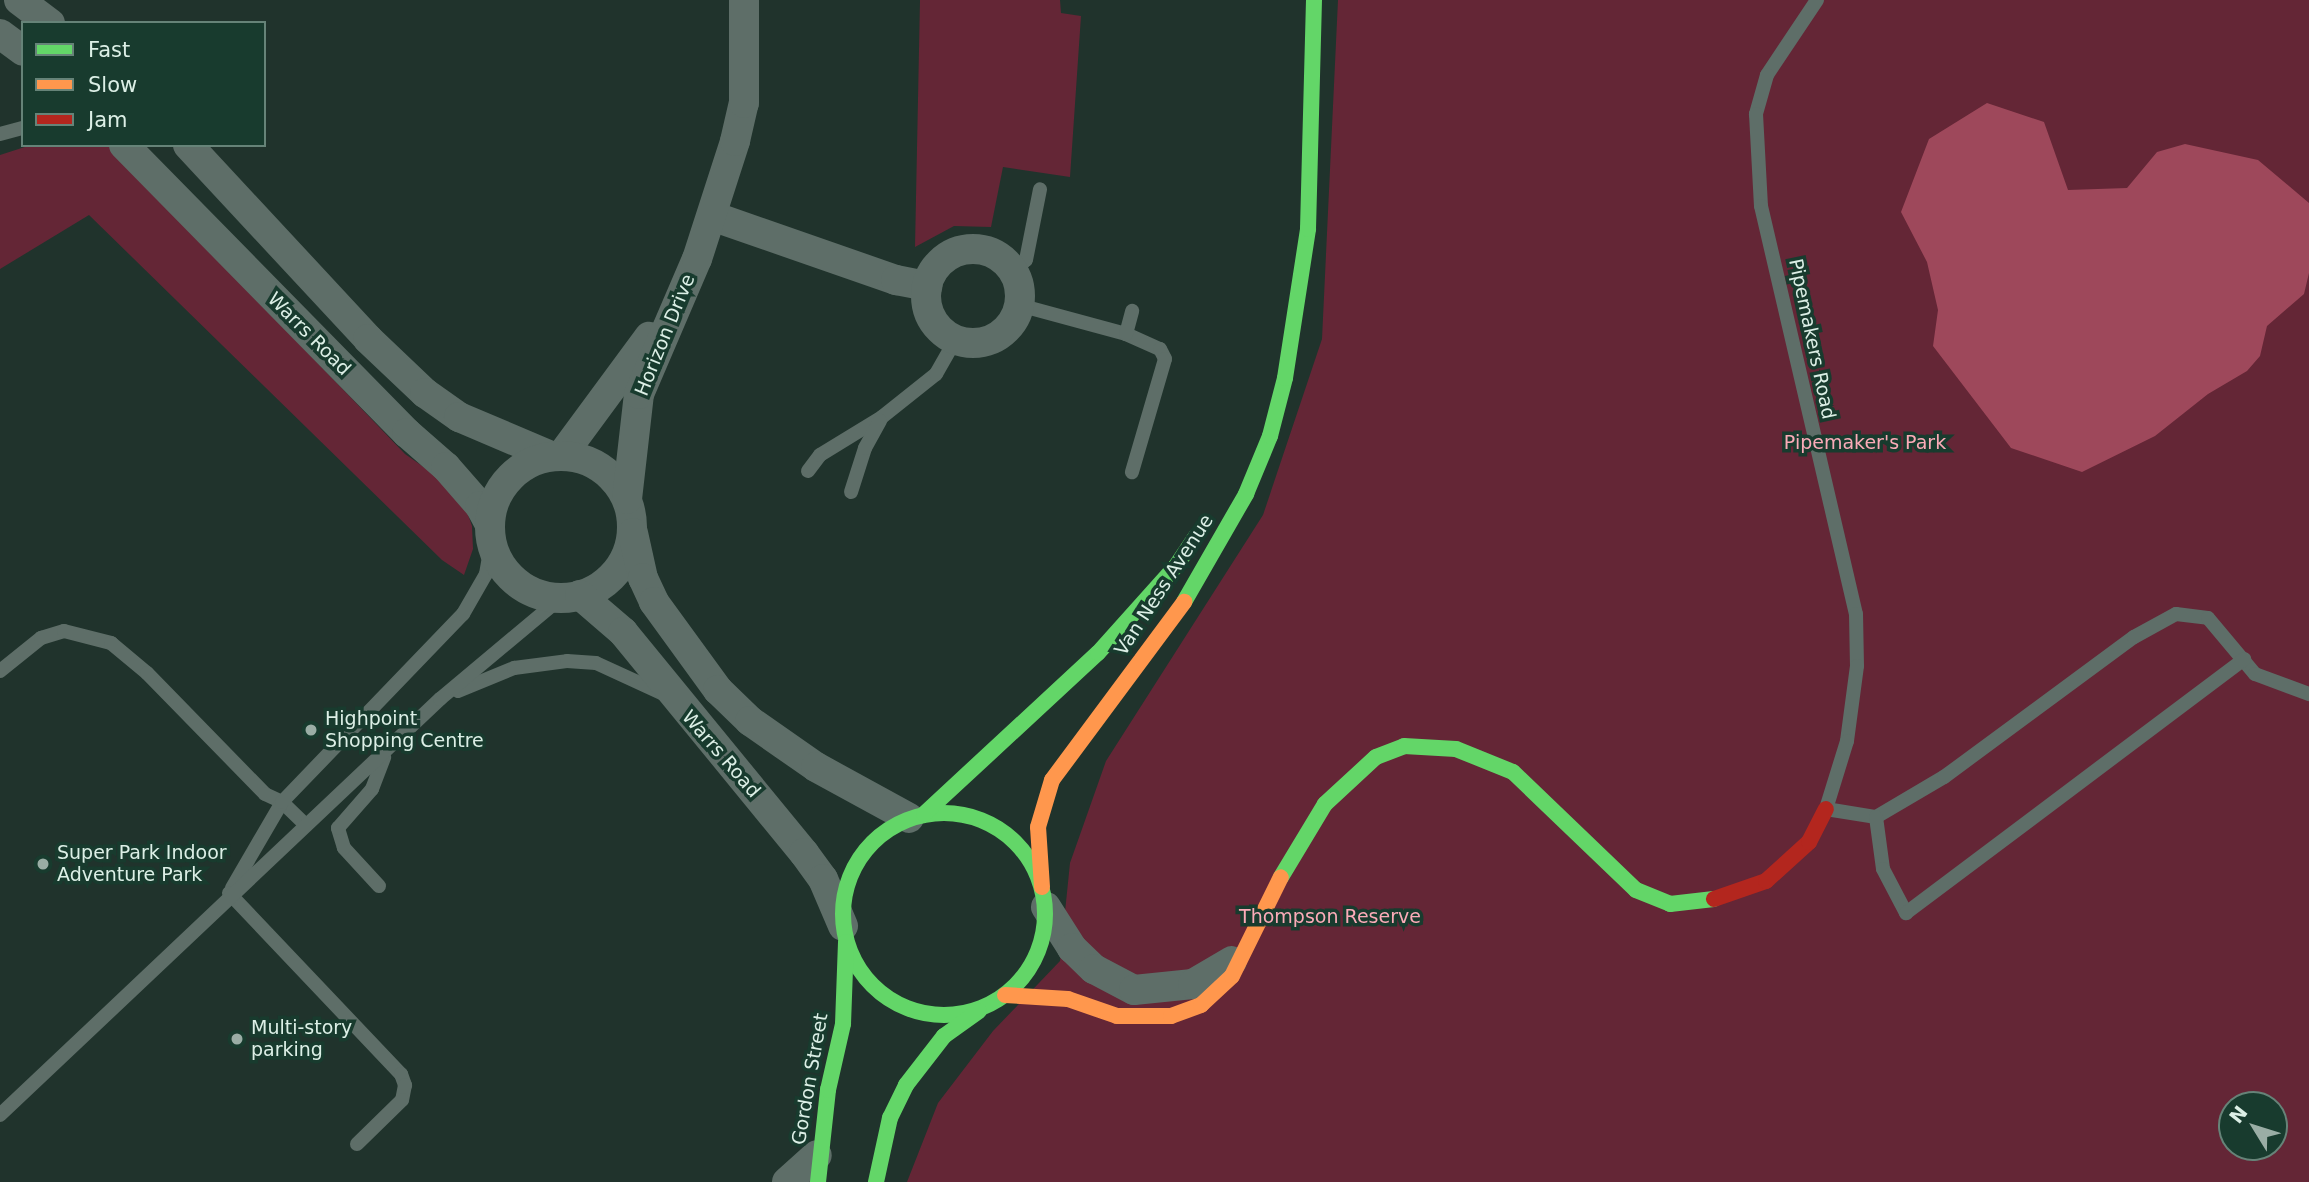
<!DOCTYPE html>
<html>
<head>
<meta charset="utf-8">
<style>
	body { margin:0 }
	#map { position:relative; width:2309px; height:1182px; overflow:hidden; background:#20332c; font-family:"DejaVu Sans",sans-serif }
	div>[style] { position:absolute }
	.green>* { inset:0; background:#642636 }
	.water>* { inset:0; background:#9e485b }
	.lane>* { height:14px; margin:-7px; padding:0 7px; transform-origin:7px; border-radius:7px; background:#5e6e68 }
	.street>* { height:30px; margin:-15px; padding:0 15px; transform-origin:15px; border-radius:15px; background:#5e6e68 }
	.street>.ring { margin:-15px; padding:0; box-sizing:content-box; background:none; border:30px solid #5e6e68; border-radius:50% }
	.fast>* { height:16px; margin:-8px; padding:0 8px; transform-origin:8px; border-radius:8px; background:#63d668 }
	.fast>.ring { margin:-8px; padding:0; box-sizing:content-box; background:none; border:16px solid #63d668; border-radius:50% }
	.slow>* { height:16px; margin:-8px; padding:0 8px; transform-origin:8px; border-radius:8px; background:#ff974d }
	.jam>* { height:16px; margin:-8px; padding:0 8px; transform-origin:8px; border-radius:8px; background:#b3261e }
	.dots>* { width:19px; height:19px; translate:-50% -50%; box-sizing:border-box; border:4px solid #183b2e; border-radius:50% }
	span { translate:-50% -50%; white-space:nowrap; text-align:center; line-height:1.15; -webkit-text-stroke:7px #183b2e; paint-order:stroke }
	.street-label { font-size:19px; color:#dcefe6 }
	.park-label { font-size:19px; color:#fbabb8 }
	.poi-label { font-size:19px; color:#dcefe6 }
	.left { translate:0 -50%; text-align:left }
	.legend { position:absolute; left:21px; top:21px; width:245px; height:126px; box-sizing:border-box; background:#183b2e; border:2px solid #668378; margin:0; padding:9px 12px; list-style:none; font-size:21px; color:#dcefe6 }
	.legend li { display:flex; align-items:center; gap:14px; height:35px }
	.legend b { width:35px; border:2px solid #668378 }
	.north { position:absolute; left:2218px; top:1091px; width:70px; height:70px; box-sizing:border-box; background:#183b2e; border:2px solid #668378; border-radius:50%; rotate:308deg; font-size:19px; font-weight:700; line-height:28px; text-align:center; color:#dcefe6 }
	.north::after { content:''; display:block; margin:auto; width:24px; height:32px; background:#9aada5; clip-path:polygon(50% 0,100% 100%,50% 72%,0 100%) }
</style>
</head>
<body>
<div id="map">
	<div class="green">
		<div style="clip-path:polygon(920px 0,1060px 0,1061px 13px,1081px 16px,1070px 177px,1003px 167px,991px 227px,954px 226px,915px 247px)"></div>
		<div style="clip-path:polygon(evenodd,1338px 0,2309px 0,2309px 1182px,907px 1182px,938px 1103px,993px 1031px,1060px 961px,1070px 863px,1106px 761px,1263px 515px,1322px 339px,1338px 0,2232px 1105px,2274px 1105px,2274px 1147px,2232px 1147px,2232px 1105px)"></div>
		<div style="clip-path:polygon(31px 145px,106px 145px,112px 149px,405px 454px,438px 477px,466px 509px,472px 526px,473px 549px,464px 575px,442px 560px,89px 215px,0 269px,0 155px)"></div>
	</div>
	<div class="water">
		<div style="clip-path:polygon(1987px 103px,2044px 122px,2068px 190px,2127px 188px,2157px 152px,2185px 144px,2258px 160px,2309px 203px,2309px 273px,2304px 294px,2267px 326px,2260px 356px,2247px 371px,2208px 394px,2155px 436px,2082px 472px,2011px 448px,1933px 346px,1938px 310px,1927px 262px,1901px 212px,1929px 139px)"></div>
	</div>
	<div class="lane">
		<div style="left:1817px;top:0;width:90px;rotate:123.7deg"></div>
		<div style="left:1767px;top:75px;width:41px;rotate:105.8deg"></div>
		<div style="left:1756px;top:114px;width:92px;rotate:86.9deg"></div>
		<div style="left:1761px;top:206px;width:419px;rotate:76.9deg"></div>
		<div style="left:1856px;top:614px;width:52px;rotate:88.9deg"></div>
		<div style="left:1857px;top:666px;width:76px;rotate:97.6deg"></div>
		<div style="left:1847px;top:741px;width:71px;rotate:107.2deg"></div>
		<div style="left:1826px;top:809px;width:51px;rotate:9.1deg"></div>
		<div style="left:1876px;top:817px;width:79px;rotate:-30.5deg"></div>
		<div style="left:1944px;top:777px;width:236px;rotate:-36.4deg"></div>
		<div style="left:2134px;top:637px;width:48px;rotate:-28.7deg"></div>
		<div style="left:2176px;top:614px;width:32px;rotate:7deg"></div>
		<div style="left:2208px;top:618px;width:73px;rotate:50deg"></div>
		<div style="left:2255px;top:674px;width:58px;rotate:20.3deg"></div>
		<div style="left:0;top:134px;width:24px;rotate:-15deg"></div>
		<div style="left:1013px;top:270px;width:16px;rotate:-38deg"></div>
		<div style="left:1026px;top:260px;width:72px;rotate:-78.8deg"></div>
		<div style="left:1019px;top:305px;width:111px;rotate:15.2deg"></div>
		<div style="left:1126px;top:334px;width:37px;rotate:24deg"></div>
		<div style="left:1160px;top:349px;width:11px;rotate:63deg"></div>
		<div style="left:1165px;top:359px;width:118px;rotate:106.3deg"></div>
		<div style="left:1126px;top:334px;width:24px;rotate:-75deg"></div>
		<div style="left:808px;top:471px;width:20px;rotate:-53deg"></div>
		<div style="left:820px;top:455px;width:73px;rotate:-31.5deg"></div>
		<div style="left:882px;top:417px;width:69px;rotate:-38.5deg"></div>
		<div style="left:936px;top:374px;width:40px;rotate:-60.3deg"></div>
		<div style="left:851px;top:492px;width:46px;rotate:-72.3deg"></div>
		<div style="left:865px;top:448px;width:31px;rotate:-61deg"></div>
		<div style="left:0;top:671px;width:53px;rotate:-38.8deg"></div>
		<div style="left:41px;top:638px;width:24px;rotate:-17deg"></div>
		<div style="left:64px;top:631px;width:49px;rotate:14.3deg"></div>
		<div style="left:111px;top:643px;width:47px;rotate:39.8deg"></div>
		<div style="left:147px;top:673px;width:169px;rotate:45.7deg"></div>
		<div style="left:265px;top:794px;width:19px;rotate:25deg"></div>
		<div style="left:282px;top:802px;width:33px;rotate:44deg"></div>
		<div style="left:458px;top:691px;width:61px;rotate:-22.3deg"></div>
		<div style="left:514px;top:668px;width:53px;rotate:-7.5deg"></div>
		<div style="left:567px;top:661px;width:29px;rotate:4deg"></div>
		<div style="left:596px;top:663px;width:77px;rotate:24.6deg"></div>
		<div style="left:1876px;top:817px;width:52px;rotate:82.3deg"></div>
		<div style="left:1883px;top:869px;width:50px;rotate:62.4deg"></div>
		<div style="left:1906px;top:913px;width:423px;rotate:-36.9deg"></div>
		<div style="left:379px;top:886px;width:52px;rotate:-132.6deg"></div>
		<div style="left:344px;top:848px;width:21px;rotate:-107deg"></div>
		<div style="left:338px;top:828px;width:52px;rotate:-48.9deg"></div>
		<div style="left:372px;top:789px;width:34px;rotate:-69deg"></div>
		<div style="left:232px;top:888px;width:99px;rotate:-59.8deg"></div>
		<div style="left:282px;top:802px;width:261px;rotate:-46.1deg"></div>
		<div style="left:463px;top:614px;width:46px;rotate:-60.1deg"></div>
		<div style="left:486px;top:574px;width:29px;rotate:-80deg"></div>
		<div style="left:229px;top:893px;width:250px;rotate:46.5deg"></div>
		<div style="left:401px;top:1074px;width:12px;rotate:70deg"></div>
		<div style="left:405px;top:1085px;width:15px;rotate:101deg"></div>
		<div style="left:402px;top:1100px;width:63px;rotate:135.6deg"></div>
		<div style="left:0;top:1115px;width:606px;rotate:-43.39deg"></div>
		<div style="left:440px;top:699px;width:158px;rotate:-39.9deg"></div>
	</div>
	<div class="street">
		<div style="left:19px;top:0;width:39px;rotate:37deg"></div>
		<div style="left:0;top:34px;width:29px;rotate:36deg"></div>
		<div style="left:124px;top:145px;width:404px;rotate:45.5deg"></div>
		<div style="left:407px;top:433px;width:52px;rotate:41.1deg"></div>
		<div style="left:446px;top:467px;width:52px;rotate:48.9deg"></div>
		<div style="left:480px;top:506px;width:21px;rotate:62deg"></div>
		<div style="left:188px;top:145px;width:265px;rotate:47.1deg"></div>
		<div style="left:368px;top:339px;width:79px;rotate:43.5deg"></div>
		<div style="left:425px;top:393px;width:42px;rotate:35.2deg"></div>
		<div style="left:459px;top:417px;width:100px;rotate:23deg"></div>
		<div style="left:712px;top:216px;width:195px;rotate:19.2deg"></div>
		<div style="left:896px;top:280px;width:32px;rotate:11deg"></div>
		<div class="ring" style="left:926px;top:249px;width:64px;height:64px"></div>
		<div style="left:562px;top:455px;width:147px;rotate:-53.6deg"></div>
		<div class="ring" style="left:490px;top:456px;width:112px;height:112px"></div>
		<div style="left:627px;top:499px;width:106px;rotate:-83.5deg"></div>
		<div style="left:639px;top:394px;width:147px;rotate:-66.8deg"></div>
		<div style="left:697px;top:259px;width:124px;rotate:-72.1deg"></div>
		<div style="left:735px;top:141px;width:39px;rotate:-77deg"></div>
		<div style="left:744px;top:103px;width:103px;rotate:-90deg"></div>
		<div style="left:633px;top:533px;width:46px;rotate:77.5deg"></div>
		<div style="left:643px;top:578px;width:26px;rotate:65deg"></div>
		<div style="left:654px;top:602px;width:109px;rotate:54deg"></div>
		<div style="left:718px;top:690px;width:45px;rotate:44.1deg"></div>
		<div style="left:750px;top:721px;width:80px;rotate:34.9deg"></div>
		<div style="left:816px;top:767px;width:106px;rotate:28.7deg"></div>
		<div style="left:580px;top:595px;width:57px;rotate:40.7deg"></div>
		<div style="left:623px;top:632px;width:286px;rotate:50.7deg"></div>
		<div style="left:804px;top:853px;width:32px;rotate:54deg"></div>
		<div style="left:823px;top:879px;width:51px;rotate:66.9deg"></div>
		<div style="left:1046px;top:907px;width:49px;rotate:57.6deg"></div>
		<div style="left:1072px;top:948px;width:30px;rotate:44deg"></div>
		<div style="left:1094px;top:969px;width:45px;rotate:27.7deg"></div>
		<div style="left:1134px;top:990px;width:59px;rotate:-5.8deg"></div>
		<div style="left:1193px;top:984px;width:45px;rotate:-30.5deg"></div>
		<div style="left:787px;top:1182px;width:40px;rotate:-42deg"></div>
	</div>
	<div class="fast">
		<div style="left:1184px;top:602px;width:125px;rotate:-60.1deg"></div>
		<div style="left:1246px;top:494px;width:63px;rotate:-67.5deg"></div>
		<div style="left:1270px;top:436px;width:60px;rotate:-75.5deg"></div>
		<div style="left:1285px;top:378px;width:151px;rotate:-81.2deg"></div>
		<div style="left:1308px;top:229px;width:229px;rotate:-88.5deg"></div>
		<div class="ring" style="left:843px;top:813px;width:186px;height:186px"></div>
		<div style="left:924px;top:814px;width:237px;rotate:-42.8deg"></div>
		<div style="left:1098px;top:653px;width:117px;rotate:-48.1deg"></div>
		<div style="left:1176px;top:566px;width:37px;rotate:-56deg"></div>
		<div style="left:1281px;top:877px;width:85px;rotate:-58.9deg"></div>
		<div style="left:1325px;top:804px;width:69px;rotate:-42.7deg"></div>
		<div style="left:1376px;top:757px;width:30px;rotate:-21deg"></div>
		<div style="left:1404px;top:746px;width:52px;rotate:3.3deg"></div>
		<div style="left:1456px;top:749px;width:61px;rotate:22deg"></div>
		<div style="left:1513px;top:772px;width:170px;rotate:43.8deg"></div>
		<div style="left:1636px;top:890px;width:37px;rotate:22deg"></div>
		<div style="left:1670px;top:904px;width:44px;rotate:-6.5deg"></div>
		<div style="left:818px;top:1182px;width:93px;rotate:-83.8deg"></div>
		<div style="left:828px;top:1090px;width:68px;rotate:-77.2deg"></div>
		<div style="left:843px;top:1024px;width:82px;rotate:-87.9deg"></div>
		<div style="left:876px;top:1182px;width:66px;rotate:-77.7deg"></div>
		<div style="left:890px;top:1118px;width:37px;rotate:-64deg"></div>
		<div style="left:906px;top:1085px;width:62px;rotate:-52.2deg"></div>
		<div style="left:944px;top:1036px;width:43px;rotate:-35.5deg"></div>
	</div>
	<div class="slow">
		<div style="left:1042px;top:887px;width:60px;rotate:-93.8deg"></div>
		<div style="left:1038px;top:827px;width:49px;rotate:-73.4deg"></div>
		<div style="left:1052px;top:780px;width:222px;rotate:-53.4deg"></div>
		<div style="left:1005px;top:995px;width:63px;rotate:3.6deg"></div>
		<div style="left:1068px;top:999px;width:52px;rotate:19.1deg"></div>
		<div style="left:1117px;top:1016px;width:54px"></div>
		<div style="left:1171px;top:1016px;width:32px;rotate:-20deg"></div>
		<div style="left:1201px;top:1005px;width:42px;rotate:-43.1deg"></div>
		<div style="left:1232px;top:976px;width:110px;rotate:-63.7deg"></div>
	</div>
	<div class="jam">
		<div style="left:1714px;top:899px;width:55px;rotate:-19.1deg"></div>
		<div style="left:1766px;top:881px;width:58px;rotate:-42.2deg"></div>
		<div style="left:1809px;top:842px;width:37px;rotate:-63deg"></div>
	</div>
	<div class="dots">
		<div style="left:311px;top:730px;background:#9aada5"></div>
		<div style="left:43px;top:864px;background:#9aada5"></div>
		<div style="left:237px;top:1039px;background:#9aada5"></div>
	</div>
	<div class="street-label">
		<span style="left:309px;top:334px;rotate:45deg">Warrs Road</span>
		<span style="left:665px;top:335px;rotate:-68deg">Horizon Drive</span>
		<span style="left:1812px;top:339px;rotate:78deg">Pipemakers Road</span>
		<span style="left:1164px;top:585px;rotate:-57deg">Van Ness Avenue</span>
		<span style="left:721px;top:754px;rotate:49deg">Warrs Road</span>
		<span style="left:810px;top:1079px;rotate:-80deg">Gordon Street</span>
	</div>
	<div class="park-label">
		<span style="left:1865px;top:443px">Pipemaker's Park</span>
		<span style="left:1330px;top:917px">Thompson Reserve</span>
	</div>
	<div class="poi-label">
		<span class="left" style="left:325px;top:730px">Highpoint<br>Shopping Centre</span>
		<span class="left" style="left:57px;top:864px">Super Park Indoor<br>Adventure Park</span>
		<span class="left" style="left:251px;top:1039px">Multi-story<br>parking</span>
	</div>
	<ul class="legend">
	<li><b style="height:9px;background:#63d668"></b>Fast</li>
	<li><b style="height:9px;background:#ff974d"></b>Slow</li>
	<li><b style="height:9px;background:#b3261e"></b>Jam</li>
	</ul>
	<div class="north">N</div>
</div>
</body>
</html>
